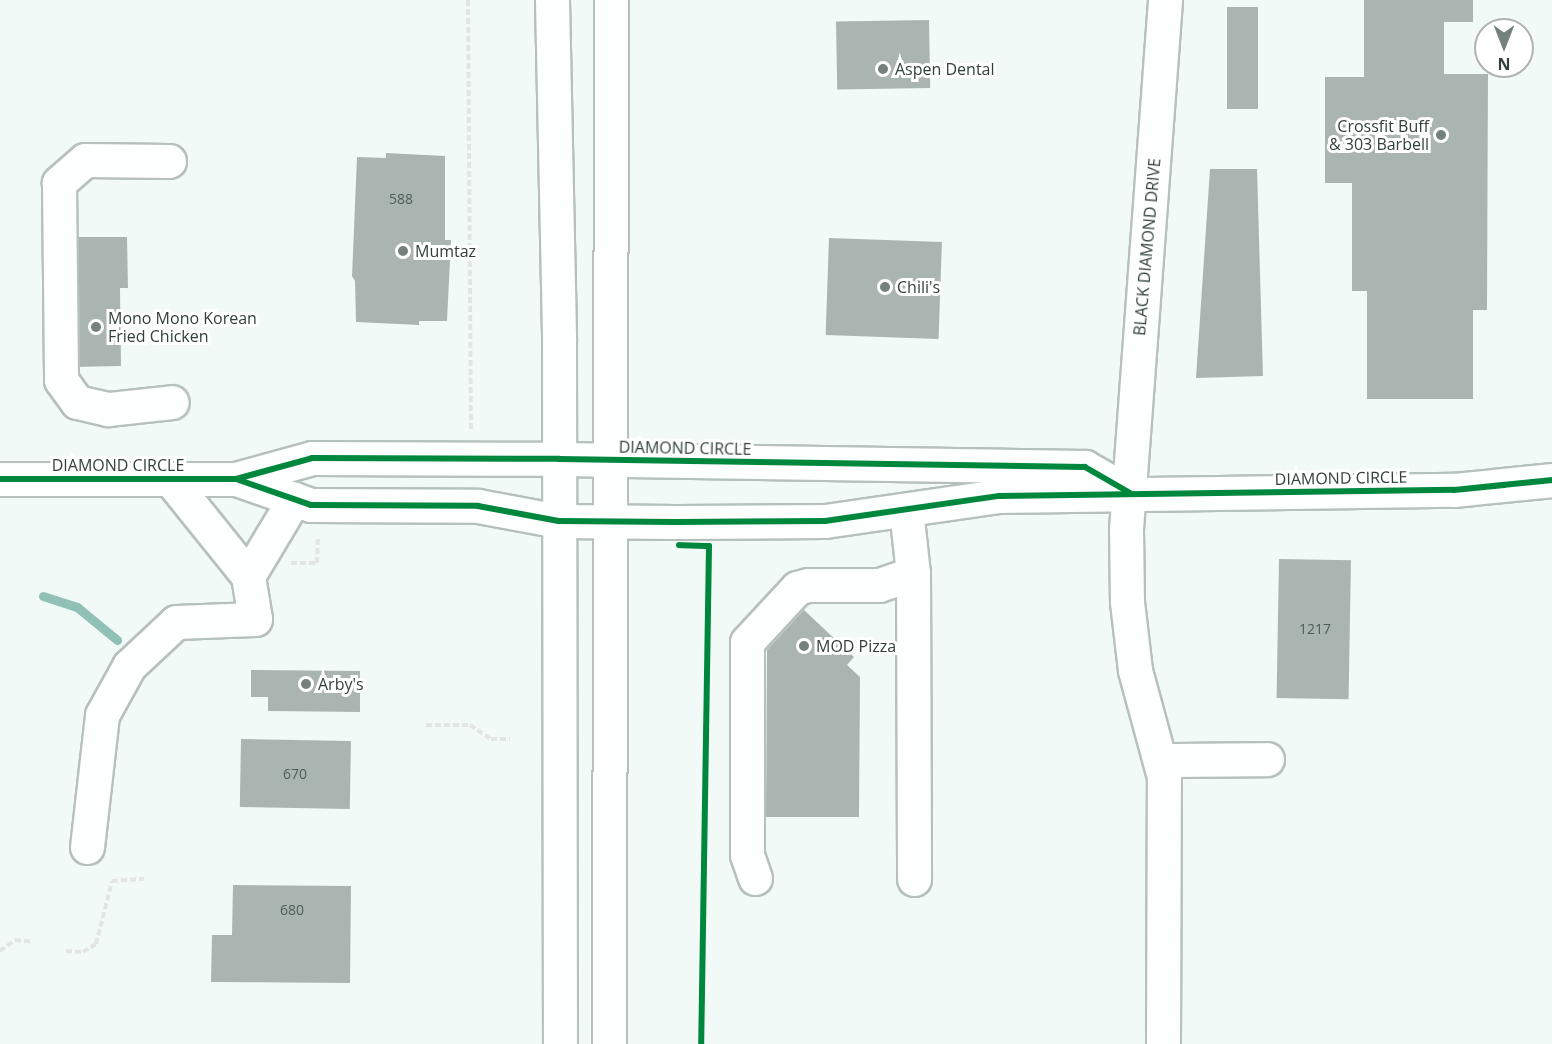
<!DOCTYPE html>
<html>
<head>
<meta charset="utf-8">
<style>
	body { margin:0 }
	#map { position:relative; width:1552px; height:1044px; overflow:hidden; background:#f2faf8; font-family:"Open Sans",sans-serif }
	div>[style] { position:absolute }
	.stream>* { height:9px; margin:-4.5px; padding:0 4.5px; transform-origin:4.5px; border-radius:4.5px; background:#91c1b6 }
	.building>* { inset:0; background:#aab5b2; transform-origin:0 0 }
	.path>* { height:4px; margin-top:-2px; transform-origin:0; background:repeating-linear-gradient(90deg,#e2e5e4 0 6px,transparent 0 9px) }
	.roads { filter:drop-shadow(2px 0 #b6c1be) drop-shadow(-2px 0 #b6c1be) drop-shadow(0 2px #b6c1be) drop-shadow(0 -2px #b6c1be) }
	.minor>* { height:33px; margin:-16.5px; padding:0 16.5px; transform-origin:16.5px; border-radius:16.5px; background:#fdfefe }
	.major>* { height:33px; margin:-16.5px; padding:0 16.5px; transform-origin:16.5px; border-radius:16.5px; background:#fdfefe }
	.cycleway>* { height:6px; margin:-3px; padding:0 3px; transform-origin:3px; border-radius:3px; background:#00873e }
	.dots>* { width:16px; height:16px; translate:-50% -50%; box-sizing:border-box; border:3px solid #fff; border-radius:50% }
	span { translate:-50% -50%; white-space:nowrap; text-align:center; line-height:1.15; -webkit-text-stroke:6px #fff; paint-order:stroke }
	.number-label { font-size:14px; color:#4e5d59 }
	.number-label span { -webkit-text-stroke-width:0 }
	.poi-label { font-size:16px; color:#30403b }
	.left { translate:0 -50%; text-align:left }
	.right { translate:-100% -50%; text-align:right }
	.street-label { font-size:16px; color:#30403b }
	.north { position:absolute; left:1474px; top:18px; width:60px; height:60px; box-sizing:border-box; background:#fff; border:2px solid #acb3b1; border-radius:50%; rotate:180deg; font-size:16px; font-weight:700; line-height:24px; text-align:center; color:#30403b }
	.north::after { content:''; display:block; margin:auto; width:21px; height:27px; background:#74817d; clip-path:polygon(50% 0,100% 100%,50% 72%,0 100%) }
</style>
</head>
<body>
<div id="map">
	<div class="stream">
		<div style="left:43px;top:596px;width:36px;rotate:18deg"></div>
		<div style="left:77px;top:607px;width:52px;rotate:39.5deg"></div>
	</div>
	<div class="building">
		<div style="clip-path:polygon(1364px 0,1473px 0,1473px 22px,1444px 22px,1444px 74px,1488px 74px,1487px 310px,1473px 310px,1473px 399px,1367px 399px,1367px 291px,1352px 291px,1352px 183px,1325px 183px,1325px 77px,1364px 77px)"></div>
		<div style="left:1227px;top:7px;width:31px;height:102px"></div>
		<div style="left:929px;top:20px;width:68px;height:93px;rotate:89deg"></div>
		<div style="clip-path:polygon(386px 153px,445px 156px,445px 240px,451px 240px,447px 321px,419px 321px,419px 325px,356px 322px,355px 281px,352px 276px,357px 157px,386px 158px)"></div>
		<div style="clip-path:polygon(1210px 169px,1257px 169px,1263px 376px,1196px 378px)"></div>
		<div style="clip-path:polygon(71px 237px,127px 237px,128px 288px,120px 288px,121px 366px,73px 367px)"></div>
		<div style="left:829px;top:238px;width:113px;height:97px;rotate:2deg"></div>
		<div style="left:1279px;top:559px;width:72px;height:139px;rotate:1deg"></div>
		<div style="clip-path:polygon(804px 610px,854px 657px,847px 665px,860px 677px,859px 817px,766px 817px,767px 650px)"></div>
		<div style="clip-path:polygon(251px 670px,360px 671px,360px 712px,268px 711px,268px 697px,251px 697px)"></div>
		<div style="left:241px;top:739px;width:110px;height:68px;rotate:1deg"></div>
		<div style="clip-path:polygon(233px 885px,351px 886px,350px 983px,211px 982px,212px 935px,232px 935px)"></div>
	</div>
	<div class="path">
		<div style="left:468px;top:0;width:429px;rotate:89.6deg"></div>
		<div style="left:291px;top:563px;width:26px"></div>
		<div style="left:317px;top:563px;width:26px;rotate:-88deg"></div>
		<div style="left:426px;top:725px;width:44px"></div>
		<div style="left:470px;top:725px;width:25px;rotate:34deg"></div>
		<div style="left:491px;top:739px;width:19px"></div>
		<div style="left:0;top:951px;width:19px;rotate:-36deg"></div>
		<div style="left:15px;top:940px;width:18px;rotate:6deg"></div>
		<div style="left:66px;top:951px;width:17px;rotate:3deg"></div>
		<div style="left:83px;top:952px;width:15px;rotate:-32deg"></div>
		<div style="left:96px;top:944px;width:65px;rotate:-75.7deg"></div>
		<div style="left:112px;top:881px;width:32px;rotate:-4deg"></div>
	</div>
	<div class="roads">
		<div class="minor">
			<div style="left:169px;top:161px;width:84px;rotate:-179.3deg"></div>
			<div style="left:85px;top:160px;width:35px;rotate:139deg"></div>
			<div style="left:59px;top:183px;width:197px;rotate:89.4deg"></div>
			<div style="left:61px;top:380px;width:27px;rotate:54deg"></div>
			<div style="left:77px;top:402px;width:32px;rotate:13deg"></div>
			<div style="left:108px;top:409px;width:64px;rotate:-6.2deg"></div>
			<div style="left:0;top:479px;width:236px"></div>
			<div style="left:236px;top:479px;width:79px;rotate:-15.4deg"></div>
			<div style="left:312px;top:458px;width:247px;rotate:0.2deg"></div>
			<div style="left:559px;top:459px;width:526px;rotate:0.87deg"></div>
			<div style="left:1085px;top:467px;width:52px;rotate:30deg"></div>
			<div style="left:236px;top:479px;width:79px;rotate:19.1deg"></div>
			<div style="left:311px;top:505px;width:167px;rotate:0.3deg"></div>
			<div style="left:478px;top:506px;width:82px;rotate:10.5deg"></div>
			<div style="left:559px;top:521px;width:117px;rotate:0.5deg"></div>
			<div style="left:676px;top:522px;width:149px;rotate:-0.4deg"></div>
			<div style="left:825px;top:521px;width:176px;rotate:-8.2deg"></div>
			<div style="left:999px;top:496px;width:455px;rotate:-0.8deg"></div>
			<div style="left:1454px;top:490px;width:99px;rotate:-5.8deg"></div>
			<div style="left:906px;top:510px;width:63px;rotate:83.7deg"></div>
			<div style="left:913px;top:573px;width:306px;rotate:89.8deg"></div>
			<div style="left:248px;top:576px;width:90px;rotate:-59.1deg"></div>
			<div style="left:1162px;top:760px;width:105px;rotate:-0.5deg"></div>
			<div style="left:87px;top:847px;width:133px;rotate:-83.5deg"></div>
			<div style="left:102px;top:715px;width:56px;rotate:-61.1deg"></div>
			<div style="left:129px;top:666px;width:64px;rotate:-43.1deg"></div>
			<div style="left:176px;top:622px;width:79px;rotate:-2.2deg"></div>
			<div style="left:255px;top:619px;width:44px;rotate:-99.2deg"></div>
			<div style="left:248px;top:576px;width:124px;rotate:-128.8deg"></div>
			<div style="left:755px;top:878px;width:24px;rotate:-109deg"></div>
			<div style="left:747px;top:855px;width:213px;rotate:-90deg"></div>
			<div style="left:747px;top:642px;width:74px;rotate:-47.2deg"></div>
			<div style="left:797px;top:588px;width:11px;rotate:-15deg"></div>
			<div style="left:808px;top:585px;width:71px"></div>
			<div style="left:879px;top:585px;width:36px;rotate:-19deg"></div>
			<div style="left:1163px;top:1044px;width:267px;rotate:-89.8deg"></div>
			<div style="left:1164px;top:777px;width:111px;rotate:-105.2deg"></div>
			<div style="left:1135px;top:670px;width:68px;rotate:-96.7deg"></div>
			<div style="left:1127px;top:602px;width:73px;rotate:-90.8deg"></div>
			<div style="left:1126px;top:529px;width:530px;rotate:-85.78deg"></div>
		</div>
		<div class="major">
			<div style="left:552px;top:0;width:341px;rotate:88.8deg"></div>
			<div style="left:559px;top:341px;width:703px;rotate:89.92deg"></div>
			<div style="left:609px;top:1044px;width:1044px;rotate:-89.89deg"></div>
		</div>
	</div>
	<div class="cycleway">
		<div style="left:0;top:479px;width:236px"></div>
		<div style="left:236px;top:479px;width:79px;rotate:-15.4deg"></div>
		<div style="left:312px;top:458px;width:247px;rotate:0.2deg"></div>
		<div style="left:559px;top:459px;width:526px;rotate:0.87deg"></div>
		<div style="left:1085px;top:467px;width:52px;rotate:30deg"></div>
		<div style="left:236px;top:479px;width:79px;rotate:19.1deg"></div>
		<div style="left:311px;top:505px;width:167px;rotate:0.3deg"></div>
		<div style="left:478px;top:506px;width:82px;rotate:10.5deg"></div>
		<div style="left:559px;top:521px;width:117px;rotate:0.5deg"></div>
		<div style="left:676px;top:522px;width:149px;rotate:-0.4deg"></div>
		<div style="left:825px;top:521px;width:176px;rotate:-8.2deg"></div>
		<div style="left:999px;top:496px;width:455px;rotate:-0.8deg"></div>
		<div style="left:1454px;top:490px;width:99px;rotate:-5.8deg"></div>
		<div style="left:679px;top:545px;width:30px;rotate:2deg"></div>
		<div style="left:709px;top:546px;width:498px;rotate:90.9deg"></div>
	</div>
	<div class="dots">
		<div style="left:883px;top:69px;background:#74817d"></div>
		<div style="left:1441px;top:135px;background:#74817d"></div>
		<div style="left:403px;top:251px;background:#74817d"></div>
		<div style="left:885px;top:287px;background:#74817d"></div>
		<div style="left:96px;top:327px;background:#74817d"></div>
		<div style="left:804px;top:646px;background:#74817d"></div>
		<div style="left:306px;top:684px;background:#74817d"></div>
	</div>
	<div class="number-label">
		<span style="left:401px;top:199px">588</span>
		<span style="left:1315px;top:629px">1217</span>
		<span style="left:295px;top:774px">670</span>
		<span style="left:292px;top:910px">680</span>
	</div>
	<div class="poi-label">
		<span class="left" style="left:895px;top:69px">Aspen Dental</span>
		<span class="right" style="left:1429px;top:135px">Crossfit Buff<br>&amp; 303 Barbell</span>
		<span class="left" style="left:415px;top:251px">Mumtaz</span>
		<span class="left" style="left:897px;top:287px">Chili's</span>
		<span class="left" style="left:108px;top:327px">Mono Mono Korean<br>Fried Chicken</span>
		<span class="left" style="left:816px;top:646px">MOD Pizza</span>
		<span class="left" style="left:318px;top:684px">Arby's</span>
	</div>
	<div class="street-label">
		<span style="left:1147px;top:247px;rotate:-85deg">BLACK DIAMOND DRIVE</span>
		<span style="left:685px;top:448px;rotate:1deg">DIAMOND CIRCLE</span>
		<span style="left:118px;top:465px">DIAMOND CIRCLE</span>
		<span style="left:1341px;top:478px;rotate:-1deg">DIAMOND CIRCLE</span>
	</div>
	<div class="north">N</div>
</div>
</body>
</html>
